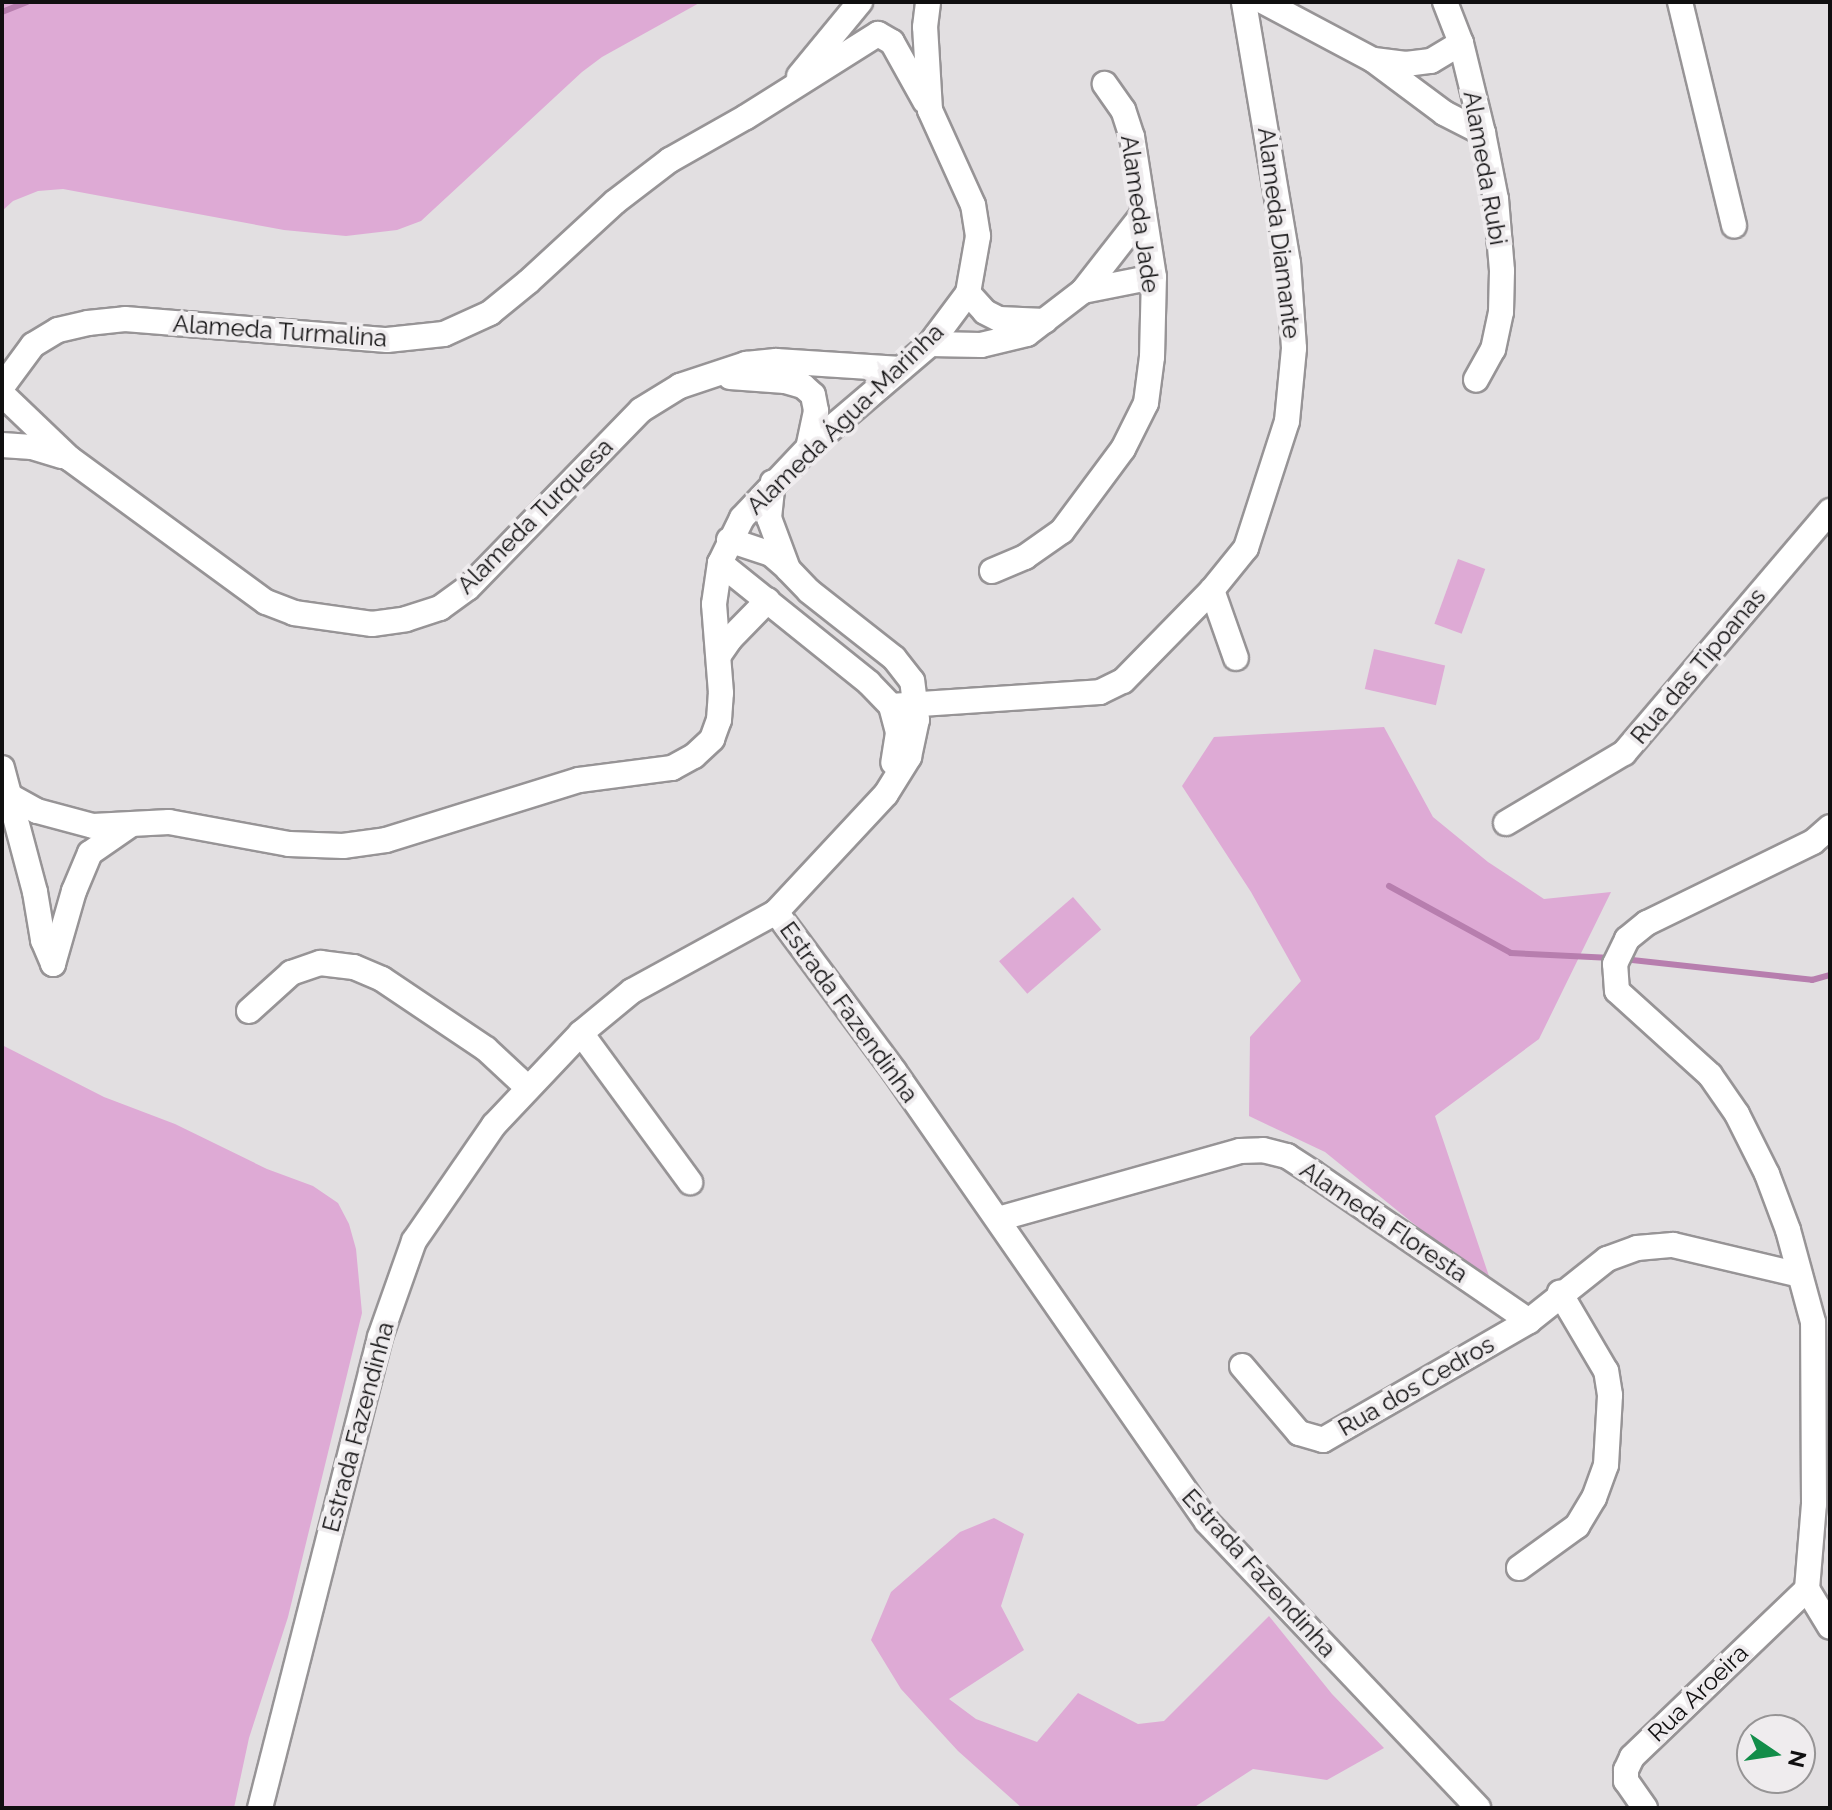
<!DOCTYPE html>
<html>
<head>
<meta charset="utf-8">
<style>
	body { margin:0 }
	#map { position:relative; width:1832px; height:1810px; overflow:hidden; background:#e2dfe1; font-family:Raleway,sans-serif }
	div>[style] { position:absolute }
	.green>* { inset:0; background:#deaad5; transform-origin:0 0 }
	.stream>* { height:6px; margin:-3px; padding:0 3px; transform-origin:3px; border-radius:3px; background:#b77eae }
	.roads { filter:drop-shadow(2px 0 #979496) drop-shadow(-2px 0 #979496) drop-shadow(0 2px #979496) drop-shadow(0 -2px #979496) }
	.minor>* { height:24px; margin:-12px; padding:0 12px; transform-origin:12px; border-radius:12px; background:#fff }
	span { translate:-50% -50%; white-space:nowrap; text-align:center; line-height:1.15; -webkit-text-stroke:8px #efecee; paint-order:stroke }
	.street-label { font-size:24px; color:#100f10 }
	.frame { position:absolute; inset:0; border:4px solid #100f10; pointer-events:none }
	.north { position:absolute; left:1736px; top:1714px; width:80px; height:80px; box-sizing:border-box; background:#efecee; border:2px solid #969495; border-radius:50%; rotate:103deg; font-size:22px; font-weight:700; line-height:32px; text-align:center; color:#100f10 }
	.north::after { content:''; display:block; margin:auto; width:28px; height:36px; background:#128d49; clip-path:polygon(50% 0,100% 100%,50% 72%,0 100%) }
</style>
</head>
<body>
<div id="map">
	<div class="green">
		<div style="clip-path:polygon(2px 2px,701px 2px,602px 57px,582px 72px,421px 221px,397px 230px,346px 236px,284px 230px,63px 189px,38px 191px,13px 201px,2px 211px)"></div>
		<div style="left:1458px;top:559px;width:29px;height:69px;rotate:20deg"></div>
		<div style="left:1374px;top:649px;width:73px;height:41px;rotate:13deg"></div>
		<div style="clip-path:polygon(1384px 727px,1433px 817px,1488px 862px,1544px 899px,1611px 892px,1539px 1039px,1435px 1116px,1493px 1288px,1325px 1152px,1249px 1116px,1250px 1037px,1301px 981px,1251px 892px,1182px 786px,1214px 737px)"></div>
		<div style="left:1073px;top:897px;width:43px;height:98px;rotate:49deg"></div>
		<div style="clip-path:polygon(2px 1045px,104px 1097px,175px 1124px,267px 1169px,313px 1186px,338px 1203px,349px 1224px,356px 1249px,362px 1313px,288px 1617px,249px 1738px,234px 1808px,2px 1808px)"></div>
		<div style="clip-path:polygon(994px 1518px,1024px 1534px,1001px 1606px,1024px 1650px,949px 1699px,976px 1719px,1037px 1742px,1078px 1693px,1138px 1724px,1164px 1721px,1269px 1616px,1332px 1694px,1384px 1748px,1327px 1780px,1253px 1769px,1193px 1808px,1022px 1808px,958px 1751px,901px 1689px,871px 1640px,891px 1592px,960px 1532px)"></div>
	</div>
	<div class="stream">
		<div style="left:2px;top:12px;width:27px;rotate:-22deg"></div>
		<div style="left:1389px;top:886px;width:139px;rotate:28.8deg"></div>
		<div style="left:1511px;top:953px;width:101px;rotate:2.8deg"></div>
		<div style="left:1623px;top:959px;width:190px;rotate:6.3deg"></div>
		<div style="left:1812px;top:980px;width:19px;rotate:-16deg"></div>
	</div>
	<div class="roads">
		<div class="minor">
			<div style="left:1264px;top:2px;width:123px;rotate:28deg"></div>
			<div style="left:1373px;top:60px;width:89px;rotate:36.7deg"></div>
			<div style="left:1444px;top:113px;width:44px;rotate:27.1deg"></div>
			<div style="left:1445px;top:2px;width:44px;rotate:68.7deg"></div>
			<div style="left:1461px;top:43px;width:93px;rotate:76.3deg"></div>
			<div style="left:1483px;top:133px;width:67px;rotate:78.9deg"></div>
			<div style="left:1496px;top:199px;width:72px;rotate:85.2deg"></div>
			<div style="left:1502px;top:271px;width:41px;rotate:91.4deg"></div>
			<div style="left:1501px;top:312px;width:38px;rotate:102deg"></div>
			<div style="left:1493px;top:349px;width:35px;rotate:119deg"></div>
			<div style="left:1680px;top:2px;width:230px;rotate:76.4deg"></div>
			<div style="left:1374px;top:60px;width:32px;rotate:7deg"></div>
			<div style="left:1406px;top:64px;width:25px;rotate:-7deg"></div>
			<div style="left:1431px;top:61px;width:35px;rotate:-31deg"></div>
			<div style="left:799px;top:76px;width:96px;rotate:-50.5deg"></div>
			<div style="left:1083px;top:291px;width:72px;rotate:-11.2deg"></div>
			<div style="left:968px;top:293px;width:25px;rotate:48deg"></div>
			<div style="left:985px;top:312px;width:16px;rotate:27deg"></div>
			<div style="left:999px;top:319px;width:46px;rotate:2.5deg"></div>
			<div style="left:930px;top:344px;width:51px;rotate:1.1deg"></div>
			<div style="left:981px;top:345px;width:47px;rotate:-13.4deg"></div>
			<div style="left:1027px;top:334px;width:71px;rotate:-37.5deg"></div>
			<div style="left:1083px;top:291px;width:99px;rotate:-52deg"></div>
			<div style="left:730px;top:377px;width:55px;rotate:4.2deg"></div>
			<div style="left:785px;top:381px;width:19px;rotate:16deg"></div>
			<div style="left:803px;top:386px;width:13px;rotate:42deg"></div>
			<div style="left:813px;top:395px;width:16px;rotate:79deg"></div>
			<div style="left:816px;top:411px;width:38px;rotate:102deg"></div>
			<div style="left:2px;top:387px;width:52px;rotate:-53.6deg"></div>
			<div style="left:33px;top:345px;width:29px;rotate:-31deg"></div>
			<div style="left:58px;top:330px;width:31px;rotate:-13deg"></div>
			<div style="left:88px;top:323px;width:37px;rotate:-6deg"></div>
			<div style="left:125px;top:319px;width:263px;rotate:4.6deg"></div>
			<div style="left:387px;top:340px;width:57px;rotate:-6deg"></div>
			<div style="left:444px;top:334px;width:51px;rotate:-24.5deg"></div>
			<div style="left:490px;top:313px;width:49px;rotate:-39.2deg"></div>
			<div style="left:528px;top:282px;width:118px;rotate:-42.6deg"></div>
			<div style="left:615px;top:202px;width:69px;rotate:-37.4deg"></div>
			<div style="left:670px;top:160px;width:87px;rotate:-29.5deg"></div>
			<div style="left:746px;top:117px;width:156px;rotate:-32.2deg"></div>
			<div style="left:878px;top:34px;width:16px;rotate:30deg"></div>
			<div style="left:892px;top:42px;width:68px;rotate:60.8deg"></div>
			<div style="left:2px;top:394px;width:93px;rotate:43.7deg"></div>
			<div style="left:69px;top:458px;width:244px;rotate:36.2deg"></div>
			<div style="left:266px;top:602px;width:30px;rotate:21deg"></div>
			<div style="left:294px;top:613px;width:79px;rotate:8deg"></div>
			<div style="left:372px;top:624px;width:34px;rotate:-8deg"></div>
			<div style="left:406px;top:619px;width:36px;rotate:-18deg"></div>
			<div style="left:440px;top:608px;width:34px;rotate:-36deg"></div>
			<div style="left:468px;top:588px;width:248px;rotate:-45.8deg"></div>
			<div style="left:641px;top:410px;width:46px;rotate:-31.6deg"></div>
			<div style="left:680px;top:386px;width:70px;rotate:-18.4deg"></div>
			<div style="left:746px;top:364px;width:30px;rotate:-6deg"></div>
			<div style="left:776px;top:361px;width:125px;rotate:3.7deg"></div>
			<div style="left:2px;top:445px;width:30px;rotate:4deg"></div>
			<div style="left:32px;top:447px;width:31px;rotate:17deg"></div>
			<div style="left:729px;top:540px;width:44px;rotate:18.4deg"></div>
			<div style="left:771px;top:554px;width:21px;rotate:41deg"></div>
			<div style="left:720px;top:563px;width:191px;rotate:38.8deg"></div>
			<div style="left:869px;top:683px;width:32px;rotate:46deg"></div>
			<div style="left:891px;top:706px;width:28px;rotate:75deg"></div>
			<div style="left:898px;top:733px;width:30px;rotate:99deg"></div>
			<div style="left:992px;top:571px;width:36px;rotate:-23deg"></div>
			<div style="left:1025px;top:557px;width:45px;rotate:-35.1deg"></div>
			<div style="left:1062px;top:531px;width:102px;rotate:-53.4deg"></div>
			<div style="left:1123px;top:449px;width:51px;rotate:-63.4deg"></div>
			<div style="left:1146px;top:403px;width:46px;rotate:-82.6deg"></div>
			<div style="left:1152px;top:357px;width:80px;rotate:-88.6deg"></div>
			<div style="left:1154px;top:277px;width:142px;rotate:-98.9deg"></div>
			<div style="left:1132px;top:137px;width:28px;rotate:-108deg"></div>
			<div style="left:1123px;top:110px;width:32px;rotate:-125deg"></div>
			<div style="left:1212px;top:590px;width:72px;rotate:70.6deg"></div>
			<div style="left:719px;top:655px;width:19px;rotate:-55deg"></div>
			<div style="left:730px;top:639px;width:54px;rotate:-45.7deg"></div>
			<div style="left:891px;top:706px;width:209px;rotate:-3.8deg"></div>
			<div style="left:1100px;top:692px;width:25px;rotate:-26deg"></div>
			<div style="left:1123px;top:681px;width:127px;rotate:-45.6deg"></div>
			<div style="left:1212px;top:590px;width:54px;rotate:-51deg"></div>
			<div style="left:1246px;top:548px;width:133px;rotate:-72.1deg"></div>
			<div style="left:1287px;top:421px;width:73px;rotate:-84.5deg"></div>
			<div style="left:1294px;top:348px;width:85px;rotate:-94deg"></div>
			<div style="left:1288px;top:263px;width:265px;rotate:-99.6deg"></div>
			<div style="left:2px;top:768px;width:128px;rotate:75.1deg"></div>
			<div style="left:35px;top:892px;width:49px;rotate:80.5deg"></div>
			<div style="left:43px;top:940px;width:26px;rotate:67deg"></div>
			<div style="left:8px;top:795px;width:33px;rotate:29deg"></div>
			<div style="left:37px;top:811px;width:58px;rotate:15deg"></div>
			<div style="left:93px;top:826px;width:76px;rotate:-3deg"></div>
			<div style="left:169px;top:822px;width:122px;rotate:10.4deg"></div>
			<div style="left:289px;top:844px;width:54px;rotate:2.1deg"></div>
			<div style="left:343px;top:846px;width:43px;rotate:-7.9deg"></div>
			<div style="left:386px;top:840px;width:202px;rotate:-17.3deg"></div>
			<div style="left:579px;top:780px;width:94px;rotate:-7.4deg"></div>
			<div style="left:672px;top:768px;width:25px;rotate:-29deg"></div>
			<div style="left:694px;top:756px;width:25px;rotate:-43deg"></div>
			<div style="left:712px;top:739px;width:20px;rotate:-70deg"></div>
			<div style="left:719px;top:720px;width:27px;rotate:-86deg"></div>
			<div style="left:721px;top:693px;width:89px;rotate:-94.5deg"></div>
			<div style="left:714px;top:604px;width:41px;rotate:-81.7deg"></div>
			<div style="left:720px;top:563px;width:50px;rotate:-63.9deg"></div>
			<div style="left:742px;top:518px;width:96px;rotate:-46.7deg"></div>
			<div style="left:808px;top:448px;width:160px;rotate:-40.4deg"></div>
			<div style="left:930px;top:344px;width:64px;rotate:-53.3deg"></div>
			<div style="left:968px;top:293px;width:58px;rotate:-80deg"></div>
			<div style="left:978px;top:236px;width:31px;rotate:-99deg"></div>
			<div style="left:973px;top:205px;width:104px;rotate:-114.4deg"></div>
			<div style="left:930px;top:110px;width:83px;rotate:-93.4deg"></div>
			<div style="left:925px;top:27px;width:25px;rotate:-83deg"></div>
			<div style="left:1506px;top:823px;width:137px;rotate:-30.7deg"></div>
			<div style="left:1624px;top:753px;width:318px;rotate:-49.6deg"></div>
			<div style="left:776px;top:912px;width:198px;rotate:53.4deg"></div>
			<div style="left:894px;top:1071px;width:549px;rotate:55.24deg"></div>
			<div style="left:1207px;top:1522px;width:394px;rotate:46.5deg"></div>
			<div style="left:53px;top:964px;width:76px;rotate:-74deg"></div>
			<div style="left:74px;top:891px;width:41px;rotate:-67.2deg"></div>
			<div style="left:90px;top:853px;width:47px;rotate:-34.7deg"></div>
			<div style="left:249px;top:1011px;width:57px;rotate:-42.1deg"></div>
			<div style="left:291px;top:973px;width:31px;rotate:-19deg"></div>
			<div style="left:320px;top:963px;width:34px;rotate:7deg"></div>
			<div style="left:354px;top:967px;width:30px;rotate:23deg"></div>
			<div style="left:382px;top:979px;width:125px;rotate:33.9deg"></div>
			<div style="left:486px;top:1049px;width:57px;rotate:42.9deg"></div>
			<div style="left:581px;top:1033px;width:185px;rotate:53.8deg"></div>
			<div style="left:998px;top:1219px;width:251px;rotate:-15.7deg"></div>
			<div style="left:1240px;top:1151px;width:23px;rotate:-2deg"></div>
			<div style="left:1263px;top:1150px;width:25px;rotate:14deg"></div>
			<div style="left:1287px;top:1156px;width:31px;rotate:33deg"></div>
			<div style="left:1313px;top:1173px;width:262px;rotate:34.4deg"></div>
			<div style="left:1242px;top:1366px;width:88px;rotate:49.6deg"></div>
			<div style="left:1299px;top:1433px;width:25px;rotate:16deg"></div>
			<div style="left:1323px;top:1440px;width:238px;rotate:-30deg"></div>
			<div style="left:1529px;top:1321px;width:100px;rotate:-38.5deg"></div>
			<div style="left:1607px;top:1259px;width:32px;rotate:-20deg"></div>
			<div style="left:1637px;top:1248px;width:36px;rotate:-5deg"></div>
			<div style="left:1673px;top:1245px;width:130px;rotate:13.3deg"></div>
			<div style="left:1519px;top:1568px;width:72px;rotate:-35.9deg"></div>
			<div style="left:1577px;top:1526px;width:33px;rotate:-59deg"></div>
			<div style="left:1594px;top:1498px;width:35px;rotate:-70deg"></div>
			<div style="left:1606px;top:1465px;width:70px;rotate:-86.7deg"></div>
			<div style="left:1610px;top:1395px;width:24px;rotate:-99deg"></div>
			<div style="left:1606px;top:1371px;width:91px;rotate:-120.5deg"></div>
			<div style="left:1807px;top:1589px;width:85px;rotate:-85.3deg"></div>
			<div style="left:1814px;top:1504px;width:182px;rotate:-90.3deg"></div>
			<div style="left:1813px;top:1322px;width:95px;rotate:-105.2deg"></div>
			<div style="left:1788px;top:1230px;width:60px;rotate:-110.6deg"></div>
			<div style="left:1767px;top:1174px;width:67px;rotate:-116.6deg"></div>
			<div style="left:1737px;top:1114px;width:47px;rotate:-124.7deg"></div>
			<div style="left:1710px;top:1075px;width:125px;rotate:-137.9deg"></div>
			<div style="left:1617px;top:991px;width:27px;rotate:-94deg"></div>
			<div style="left:1615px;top:964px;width:28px;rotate:-64deg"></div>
			<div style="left:1627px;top:939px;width:26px;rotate:-39deg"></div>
			<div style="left:1647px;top:923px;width:185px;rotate:-26deg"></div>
			<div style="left:1813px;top:842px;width:23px;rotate:-41deg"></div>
			<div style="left:1807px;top:1589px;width:44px;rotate:58.8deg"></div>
			<div style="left:260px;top:1808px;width:486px;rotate:-75.7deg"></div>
			<div style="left:380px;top:1337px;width:102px;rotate:-70.5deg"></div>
			<div style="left:414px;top:1241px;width:141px;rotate:-55.4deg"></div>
			<div style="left:494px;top:1125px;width:127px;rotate:-46.6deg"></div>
			<div style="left:581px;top:1033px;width:66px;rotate:-39.5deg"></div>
			<div style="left:632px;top:991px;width:164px;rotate:-28.7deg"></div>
			<div style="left:776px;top:912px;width:161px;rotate:-47deg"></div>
			<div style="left:886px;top:794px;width:44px;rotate:-58.1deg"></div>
			<div style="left:909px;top:757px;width:38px;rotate:-78deg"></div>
			<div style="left:917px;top:720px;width:39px;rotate:-97deg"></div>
			<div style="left:912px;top:681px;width:29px;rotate:-128deg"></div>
			<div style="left:894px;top:658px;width:108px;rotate:-141.8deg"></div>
			<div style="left:809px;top:591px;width:30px;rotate:-134deg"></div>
			<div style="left:788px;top:569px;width:54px;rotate:-110.4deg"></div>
			<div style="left:769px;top:518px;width:36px;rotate:-84deg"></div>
			<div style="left:1645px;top:1808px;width:33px;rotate:-125deg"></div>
			<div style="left:1626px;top:1781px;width:11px;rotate:-90deg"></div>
			<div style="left:1626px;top:1770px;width:14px;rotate:-65deg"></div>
			<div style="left:1632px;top:1757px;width:243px;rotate:-43.8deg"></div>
		</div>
	</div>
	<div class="street-label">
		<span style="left:1485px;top:168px;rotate:80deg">Alameda Rubi</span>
		<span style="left:1140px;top:214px;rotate:82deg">Alameda Jade</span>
		<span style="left:1279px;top:233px;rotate:83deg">Alameda Diamante</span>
		<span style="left:280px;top:331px;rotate:4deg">Alameda Turmalina</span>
		<span style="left:845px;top:419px;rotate:-44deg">Alameda Água-Marinha</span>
		<span style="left:535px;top:516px;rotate:-45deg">Alameda Turquesa</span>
		<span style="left:1698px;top:666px;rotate:-50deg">Rua das Tipoanas</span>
		<span style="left:849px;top:1012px;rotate:54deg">Estrada Fazendinha</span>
		<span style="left:1384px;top:1222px;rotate:34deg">Alameda Floresta</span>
		<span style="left:1416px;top:1386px;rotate:-30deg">Rua dos Cedros</span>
		<span style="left:358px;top:1427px;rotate:-75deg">Estrada Fazendinha</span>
		<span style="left:1259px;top:1573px;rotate:48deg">Estrada Fazendinha</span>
		<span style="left:1698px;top:1693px;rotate:-44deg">Rua Aroeira</span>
	</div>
	<div class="frame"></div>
	<div class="north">N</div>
</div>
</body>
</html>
